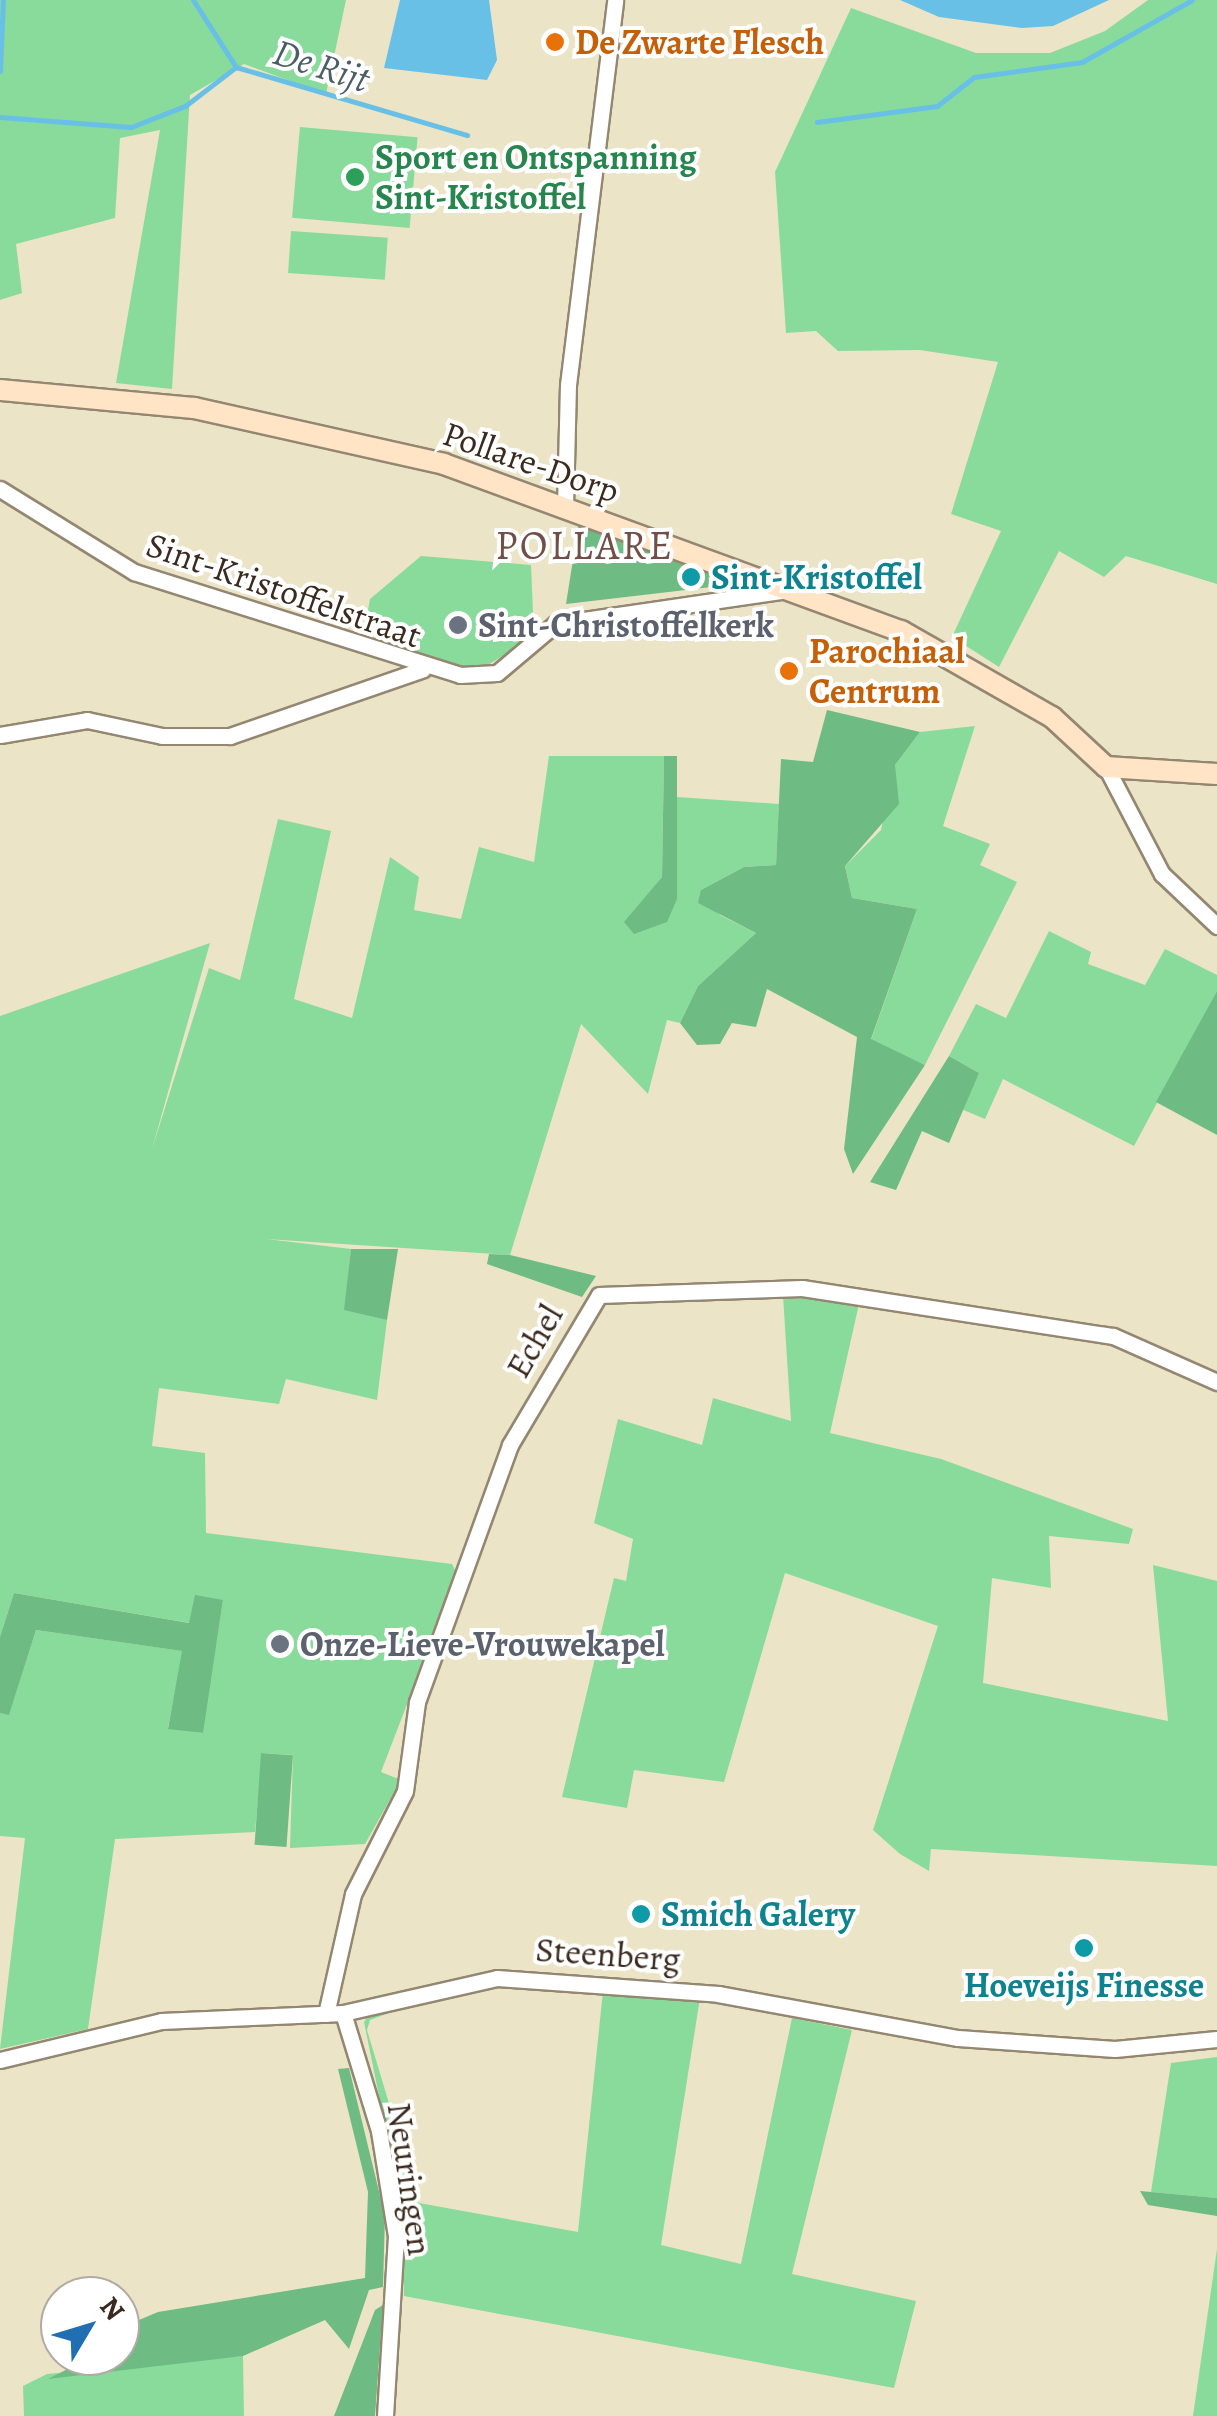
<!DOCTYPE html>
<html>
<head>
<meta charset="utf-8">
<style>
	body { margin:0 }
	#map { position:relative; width:1217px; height:2416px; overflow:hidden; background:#ece4c6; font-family:Alegreya,serif }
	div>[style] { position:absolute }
	.green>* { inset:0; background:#89db9b; transform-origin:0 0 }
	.forest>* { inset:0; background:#6ebb83; transform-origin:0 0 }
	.water>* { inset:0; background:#68c0e6 }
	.stream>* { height:5px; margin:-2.5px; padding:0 2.5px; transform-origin:2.5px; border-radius:2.5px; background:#68c0e6 }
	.roads { filter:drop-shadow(2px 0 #948772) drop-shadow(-2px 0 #948772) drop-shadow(0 2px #948772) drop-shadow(0 -2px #948772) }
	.street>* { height:15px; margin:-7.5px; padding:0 7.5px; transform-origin:7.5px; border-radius:7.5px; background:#fff }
	.secondary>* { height:20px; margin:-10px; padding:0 10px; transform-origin:10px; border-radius:10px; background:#ffe4c6 }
	.dots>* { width:28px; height:28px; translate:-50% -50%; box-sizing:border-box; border:5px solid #fff; border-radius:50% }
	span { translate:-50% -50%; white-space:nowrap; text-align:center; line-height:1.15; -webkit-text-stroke:8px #fff; paint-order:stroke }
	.food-label { font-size:35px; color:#c56008; font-weight:700 }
	.left { translate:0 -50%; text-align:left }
	.leisure-label { font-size:35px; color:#27864d; font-weight:700 }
	.street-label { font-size:35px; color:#3b2a1e }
	.culture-label { font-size:35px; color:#0d838f; font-weight:700 }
	.worship-label { font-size:35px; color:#5b616d; font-weight:700 }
	.water-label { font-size:38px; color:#4b5e64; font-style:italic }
	.quarter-label { font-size:40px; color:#714f47; letter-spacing:2.5px }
	.north { position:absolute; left:40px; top:2276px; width:100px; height:100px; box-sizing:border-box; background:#fff; border:2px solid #b1aaa5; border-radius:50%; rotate:52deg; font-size:28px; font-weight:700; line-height:40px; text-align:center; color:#3b2a1e }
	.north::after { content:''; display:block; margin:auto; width:35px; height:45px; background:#1f6fb2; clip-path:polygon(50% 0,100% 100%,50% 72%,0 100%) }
</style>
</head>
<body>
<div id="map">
	<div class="green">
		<div style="clip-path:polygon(0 0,346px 0,326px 94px,244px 64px,190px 95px,172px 389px,116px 383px,160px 130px,120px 138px,115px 218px,16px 244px,22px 293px,0 300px)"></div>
		<div style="clip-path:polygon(1148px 0,1217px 0,1217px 584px,1126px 556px,1104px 577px,1059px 551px,999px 667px,952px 637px,1001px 531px,951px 514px,998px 362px,920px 350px,838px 351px,816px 331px,786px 333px,775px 172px,851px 8px,976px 53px,1050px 53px,1105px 31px)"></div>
		<div style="left:300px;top:127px;width:118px;height:91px;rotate:5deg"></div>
		<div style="left:291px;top:231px;width:97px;height:42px;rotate:4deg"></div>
		<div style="clip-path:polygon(421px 556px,531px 565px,534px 637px,478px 671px,381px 640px,366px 621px,370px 599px)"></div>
		<div style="clip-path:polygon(975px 726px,943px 826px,990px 844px,980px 865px,1017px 882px,925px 1065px,871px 1040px,917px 909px,852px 898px,845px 866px,881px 830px,895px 765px,920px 732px)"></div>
		<div style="clip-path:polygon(549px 756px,664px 756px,662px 877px,633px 913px,677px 899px,677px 797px,779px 804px,776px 865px,744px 867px,701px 890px,720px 915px,756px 933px,698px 986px,680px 1023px,667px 1020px,648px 1094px,581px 1024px,510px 1255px,266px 1239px,351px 1249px,345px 1309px,387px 1320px,377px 1400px,286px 1379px,279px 1404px,159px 1388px,152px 1446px,205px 1453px,206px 1533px,452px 1564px,457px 1574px,381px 1772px,401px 1780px,365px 1844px,290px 1848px,293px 1755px,262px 1753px,255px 1832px,115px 1839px,88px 2029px,0 2049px,25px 1838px,0 1836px,0 1713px,9px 1714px,36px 1630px,183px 1651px,168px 1728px,202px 1733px,223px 1600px,190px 1623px,14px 1593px,0 1637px,0 1016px,210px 943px,152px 1149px,209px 968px,240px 980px,278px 819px,331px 831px,294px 999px,352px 1018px,390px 857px,419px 877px,414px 910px,461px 919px,479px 847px,534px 862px)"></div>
		<div style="clip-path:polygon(1049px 931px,1091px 952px,1088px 964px,1145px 985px,1165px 949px,1217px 975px,1217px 991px,1134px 1146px,1003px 1079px,985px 1119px,961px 1109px,979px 1073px,949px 1056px,976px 1004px,1006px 1018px)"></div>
		<div style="clip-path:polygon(783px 1296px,859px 1304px,830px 1433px,941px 1459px,1133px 1529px,1129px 1544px,1049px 1536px,1051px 1588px,992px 1578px,983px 1683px,1168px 1721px,1153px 1565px,1217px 1581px,1217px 1866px,931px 1849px,929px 1871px,900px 1854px,873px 1830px,938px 1626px,785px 1573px,724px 1782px,634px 1770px,627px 1808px,562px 1797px,614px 1578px,626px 1581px,633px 1539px,594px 1523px,618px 1419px,702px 1445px,713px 1398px,791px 1421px)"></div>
		<div style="clip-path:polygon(603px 1991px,700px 1998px,661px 2245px,741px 2264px,792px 2018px,852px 2030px,792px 2274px,916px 2301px,894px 2388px,404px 2296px,401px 2204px,364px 2022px,369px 2014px,440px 1994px,370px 2020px,367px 2030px,419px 2203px,578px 2232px)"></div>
		<div style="clip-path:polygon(1217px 2057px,1217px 2198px,1151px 2192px,1171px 2063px)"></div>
		<div style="clip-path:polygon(1217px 2249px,1217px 2416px,1193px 2416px)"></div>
		<div style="clip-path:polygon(243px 2356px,244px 2416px,24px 2416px,23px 2386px,47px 2374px)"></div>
	</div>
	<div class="forest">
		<div style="clip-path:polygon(579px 522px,734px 577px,737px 584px,566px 604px)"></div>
		<div style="clip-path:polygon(827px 710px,920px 732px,895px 765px,899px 804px,845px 866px,852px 898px,917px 909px,871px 1039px,925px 1065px,853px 1174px,844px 1149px,857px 1037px,767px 989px,756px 1027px,732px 1023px,720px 1044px,697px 1045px,680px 1023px,698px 986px,756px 933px,698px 903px,701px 890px,744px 867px,776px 865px,781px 759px,813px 762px)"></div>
		<div style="clip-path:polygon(664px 756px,677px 756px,677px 899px,667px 922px,634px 934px,624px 922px,662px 877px)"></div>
		<div style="clip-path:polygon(1217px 991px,1217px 1135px,1156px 1102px)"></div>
		<div style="clip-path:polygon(949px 1056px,979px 1073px,949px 1143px,922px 1131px,896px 1190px,870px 1182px)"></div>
		<div style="clip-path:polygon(351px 1249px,398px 1249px,387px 1320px,344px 1310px)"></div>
		<div style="clip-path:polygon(489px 1254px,510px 1255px,596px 1276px,582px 1297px,487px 1264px)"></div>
		<div style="clip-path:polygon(14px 1593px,189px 1623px,195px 1595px,223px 1600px,203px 1733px,168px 1729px,182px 1651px,36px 1630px,9px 1715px,0 1713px,0 1637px)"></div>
		<div style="left:261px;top:1753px;width:32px;height:92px;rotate:4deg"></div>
		<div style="clip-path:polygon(349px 2068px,385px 2216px,383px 2287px,369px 2290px,349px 2349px,325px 2320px,243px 2356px,48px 2379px,93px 2356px,120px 2356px,120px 2328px,158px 2312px,365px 2278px,368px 2192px,338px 2069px)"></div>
		<div style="clip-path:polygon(1140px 2191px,1217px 2198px,1217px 2216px,1148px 2205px)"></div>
		<div style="clip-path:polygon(383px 2305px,375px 2416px,334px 2416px,375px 2310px)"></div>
	</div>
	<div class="water">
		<div style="clip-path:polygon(400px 0,489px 0,497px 60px,487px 80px,384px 68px)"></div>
		<div style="clip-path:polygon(900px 0,1109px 0,1053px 26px,1022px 28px,939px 17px)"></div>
	</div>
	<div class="stream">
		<div style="left:193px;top:0;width:80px;rotate:57.3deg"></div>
		<div style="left:236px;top:67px;width:241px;rotate:16.4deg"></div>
		<div style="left:0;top:71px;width:71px;rotate:-87.6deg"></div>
		<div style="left:0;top:117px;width:131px;rotate:4.4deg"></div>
		<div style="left:131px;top:127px;width:58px;rotate:-21.3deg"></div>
		<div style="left:185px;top:106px;width:64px;rotate:-37.4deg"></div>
		<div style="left:817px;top:122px;width:121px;rotate:-7.6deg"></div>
		<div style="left:937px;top:106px;width:47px;rotate:-38.1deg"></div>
		<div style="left:974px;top:77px;width:109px;rotate:-7.9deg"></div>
		<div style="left:1082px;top:62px;width:126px;rotate:-29.4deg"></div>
	</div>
	<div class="roads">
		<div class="street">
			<div style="left:0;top:489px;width:158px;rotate:31.8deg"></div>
			<div style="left:134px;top:572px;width:342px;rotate:17.5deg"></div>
			<div style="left:460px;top:675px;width:37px;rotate:-3deg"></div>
			<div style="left:497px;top:673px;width:76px;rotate:-40.2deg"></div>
			<div style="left:555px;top:624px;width:236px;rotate:-8.3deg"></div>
			<div style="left:565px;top:507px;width:122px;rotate:-88.6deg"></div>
			<div style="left:568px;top:385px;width:388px;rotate:-83deg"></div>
			<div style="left:0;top:735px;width:88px;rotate:-9.8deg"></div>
			<div style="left:87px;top:720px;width:77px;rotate:12deg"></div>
			<div style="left:162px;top:736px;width:68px"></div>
			<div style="left:230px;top:736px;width:204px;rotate:-19.1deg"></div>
			<div style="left:1106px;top:767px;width:121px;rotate:62.4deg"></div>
			<div style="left:1162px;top:874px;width:76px;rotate:43.4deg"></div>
			<div style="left:343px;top:2013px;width:123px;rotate:73deg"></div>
			<div style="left:379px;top:2131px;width:106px;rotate:80.8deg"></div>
			<div style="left:396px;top:2236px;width:180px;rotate:93.5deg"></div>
			<div style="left:326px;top:2014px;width:123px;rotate:-77.3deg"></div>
			<div style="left:353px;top:1894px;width:115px;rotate:-63.2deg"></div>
			<div style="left:405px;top:1791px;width:90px;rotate:-82.3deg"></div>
			<div style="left:417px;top:1702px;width:273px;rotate:-70.1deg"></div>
			<div style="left:510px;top:1445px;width:174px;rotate:-59.3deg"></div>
			<div style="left:599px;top:1295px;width:203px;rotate:-2deg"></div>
			<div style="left:802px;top:1288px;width:315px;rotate:8.8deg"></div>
			<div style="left:1113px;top:1336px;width:114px;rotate:23.9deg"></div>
			<div style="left:0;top:2060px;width:166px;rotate:-13.6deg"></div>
			<div style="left:161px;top:2021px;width:182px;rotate:-2.5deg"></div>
			<div style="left:343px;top:2013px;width:158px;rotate:-12.8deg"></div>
			<div style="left:497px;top:1978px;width:222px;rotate:4.1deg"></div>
			<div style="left:718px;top:1994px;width:244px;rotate:10.4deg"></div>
			<div style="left:958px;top:2038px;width:157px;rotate:4deg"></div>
			<div style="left:1115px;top:2049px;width:102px;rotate:-5.6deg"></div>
		</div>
		<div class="secondary">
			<div style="left:0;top:390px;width:195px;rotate:5.3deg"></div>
			<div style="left:194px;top:408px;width:256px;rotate:12.6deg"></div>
			<div style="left:444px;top:464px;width:487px;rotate:20.1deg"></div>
			<div style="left:901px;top:631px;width:174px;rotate:29.7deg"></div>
			<div style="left:1052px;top:717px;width:74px;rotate:42.8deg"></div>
			<div style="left:1106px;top:767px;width:111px;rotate:3.6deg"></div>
		</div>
	</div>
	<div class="dots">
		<div style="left:555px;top:42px;background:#e8710a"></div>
		<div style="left:355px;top:177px;background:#2e9e5b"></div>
		<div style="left:691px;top:577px;background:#0f9aa8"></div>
		<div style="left:458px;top:625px;background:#6b7280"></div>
		<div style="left:789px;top:671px;background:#e8710a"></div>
		<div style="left:280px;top:1644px;background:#6b7280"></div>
		<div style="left:641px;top:1914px;background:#0f9aa8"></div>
		<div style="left:1084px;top:1948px;background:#0f9aa8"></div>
	</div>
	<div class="food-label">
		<span class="left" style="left:575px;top:42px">De Zwarte Flesch</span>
		<span class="left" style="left:809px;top:671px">Parochiaal<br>Centrum</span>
	</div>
	<div class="leisure-label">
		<span class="left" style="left:375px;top:177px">Sport en Ontspanning<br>Sint-Kristoffel</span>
	</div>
	<div class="street-label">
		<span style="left:531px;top:462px;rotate:19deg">Pollare-Dorp</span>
		<span style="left:284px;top:590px;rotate:19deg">Sint-Kristoffelstraat</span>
		<span style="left:534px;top:1341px;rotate:-60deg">Echel</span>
		<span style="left:608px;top:1954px;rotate:4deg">Steenberg</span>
		<span style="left:410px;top:2179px;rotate:82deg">Neuringen</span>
	</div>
	<div class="culture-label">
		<span class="left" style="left:711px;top:577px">Sint-Kristoffel</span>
		<span class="left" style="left:661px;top:1914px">Smich Galery</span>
		<span style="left:1084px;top:1985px">Hoeveijs Finesse</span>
	</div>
	<div class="worship-label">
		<span class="left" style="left:478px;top:625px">Sint-Christoffelkerk</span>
		<span class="left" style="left:300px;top:1644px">Onze-Lieve-Vrouwekapel</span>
	</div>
	<div class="water-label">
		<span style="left:321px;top:66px;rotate:18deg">De Rijt</span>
	</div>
	<div class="quarter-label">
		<span style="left:585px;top:546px">POLLARE</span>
	</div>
	<div class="north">N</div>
</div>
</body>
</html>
